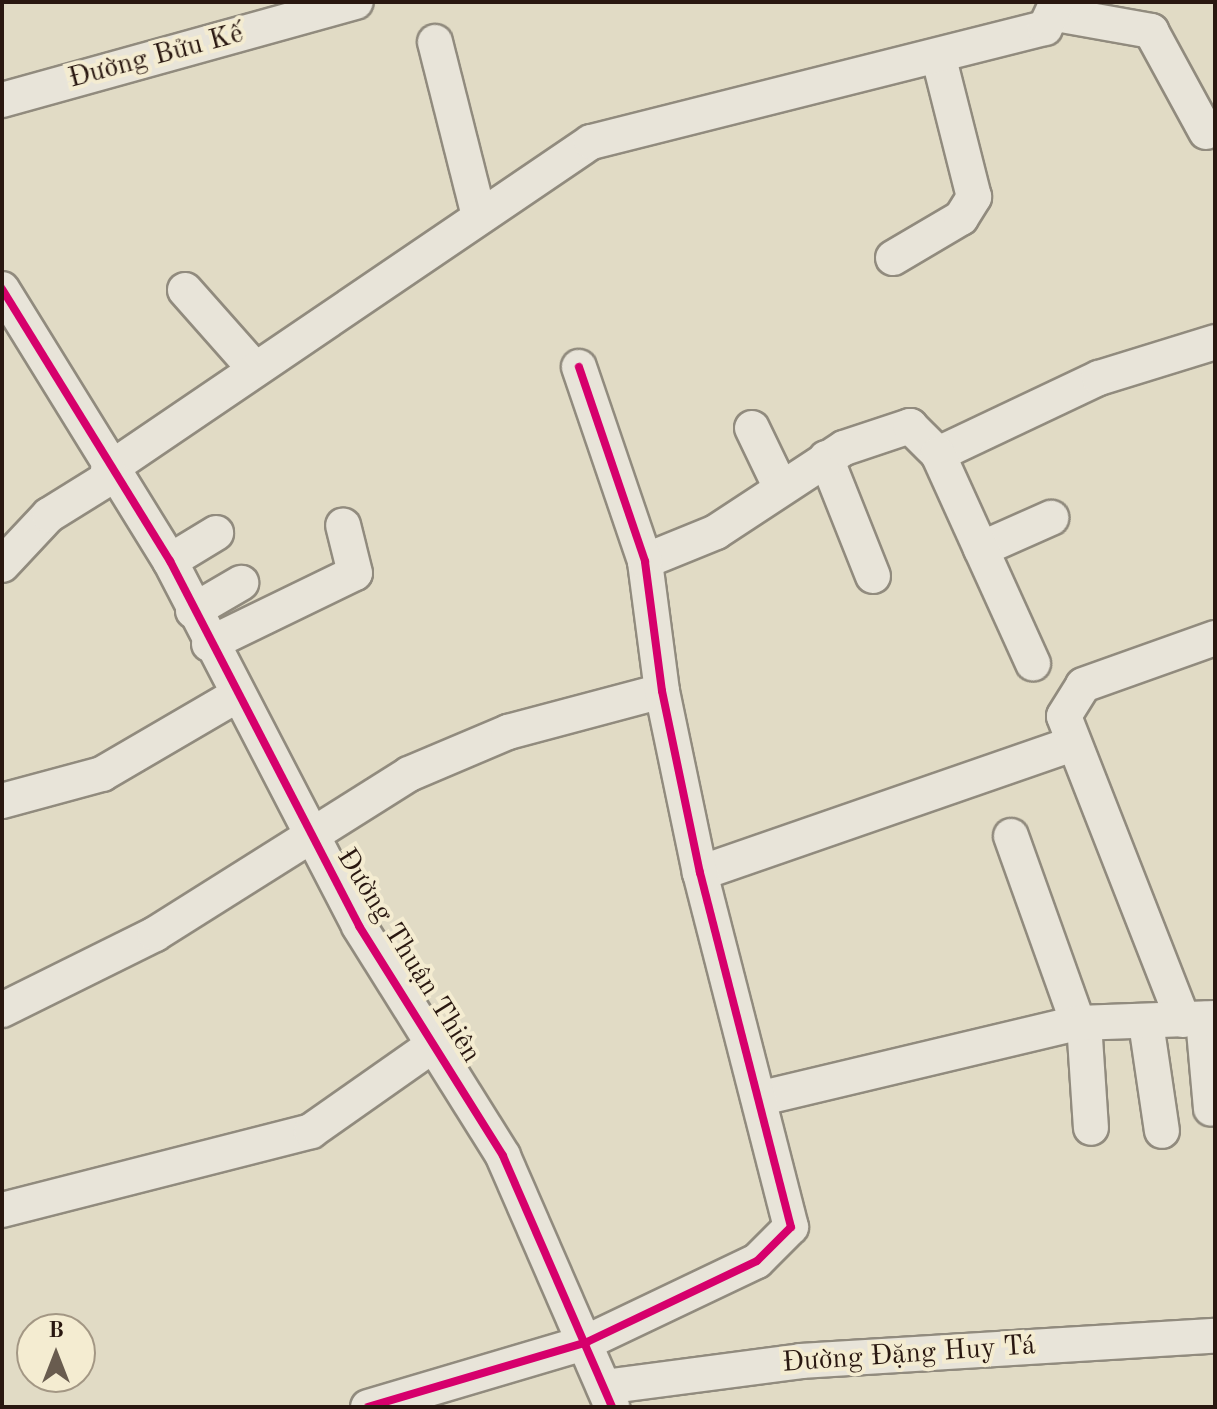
<!DOCTYPE html>
<html>
<head>
<meta charset="utf-8">
<style>
	body { margin:0 }
	#map { position:relative; width:1217px; height:1409px; overflow:hidden; background:#e1dbc5; font-family:"Old Standard TT",serif }
	div>[style] { position:absolute }
	.roads { filter:drop-shadow(2px 0 #918b7e) drop-shadow(-2px 0 #918b7e) drop-shadow(0 2px #918b7e) drop-shadow(0 -2px #918b7e) }
	.minor>* { height:34px; margin:-17px; padding:0 17px; transform-origin:17px; border-radius:17px; background:#e8e4d9 }
	.cycleway>* { height:8px; margin:-4px; padding:0 4px; transform-origin:4px; border-radius:4px; background:#d6006c }
	span { translate:-50% -50%; white-space:nowrap; text-align:center; line-height:1.15; -webkit-text-stroke:8px #f4ecd1; paint-order:stroke }
	.street-label { font-size:28px; color:#291710 }
	.frame { position:absolute; inset:0; border:4px solid #291710; pointer-events:none }
	.north { position:absolute; left:16px; top:1313px; width:80px; height:80px; box-sizing:border-box; background:#f4ecd1; border:2px solid #a39784; border-radius:50%; rotate:0deg; font-size:22px; font-weight:700; line-height:32px; text-align:center; color:#291710 }
	.north::after { content:''; display:block; margin:auto; width:28px; height:36px; background:#695c4f; clip-path:polygon(50% 0,100% 100%,50% 72%,0 100%) }
</style>
</head>
<body>
<div id="map">
	<div class="roads">
		<div class="minor">
			<div style="left:1056px;top:14px;width:97px;rotate:10.1deg"></div>
			<div style="left:1151px;top:31px;width:115px;rotate:61.4deg"></div>
			<div style="left:435px;top:42px;width:179px;rotate:75.8deg"></div>
			<div style="left:2px;top:100px;width:367px;rotate:-15.5deg"></div>
			<div style="left:893px;top:258px;width:79px;rotate:-30.5deg"></div>
			<div style="left:961px;top:218px;width:25px;rotate:-58deg"></div>
			<div style="left:974px;top:197px;width:142px;rotate:-104.2deg"></div>
			<div style="left:2px;top:289px;width:320px;rotate:58.3deg"></div>
			<div style="left:170px;top:561px;width:411px;rotate:62.6deg"></div>
			<div style="left:359px;top:926px;width:271px;rotate:57.9deg"></div>
			<div style="left:503px;top:1156px;width:274px;rotate:66.5deg"></div>
			<div style="left:185px;top:290px;width:106px;rotate:48.5deg"></div>
			<div style="left:752px;top:428px;width:62px;rotate:64.3deg"></div>
			<div style="left:938px;top:454px;width:178px;rotate:-25.3deg"></div>
			<div style="left:1099px;top:378px;width:121px;rotate:-17.2deg"></div>
			<div style="left:826px;top:458px;width:127px;rotate:68.3deg"></div>
			<div style="left:108px;top:470px;width:584px;rotate:-34.18deg"></div>
			<div style="left:591px;top:142px;width:468px;rotate:-14.1deg"></div>
			<div style="left:1045px;top:28px;width:29px;rotate:-65deg"></div>
			<div style="left:981px;top:549px;width:77px;rotate:-23.9deg"></div>
			<div style="left:170px;top:561px;width:54px;rotate:-31.3deg"></div>
			<div style="left:645px;top:561px;width:77px;rotate:-22.2deg"></div>
			<div style="left:716px;top:532px;width:153px;rotate:-33.3deg"></div>
			<div style="left:844px;top:448px;width:70px;rotate:-18.4deg"></div>
			<div style="left:910px;top:426px;width:40px;rotate:45deg"></div>
			<div style="left:938px;top:454px;width:230px;rotate:65.6deg"></div>
			<div style="left:2px;top:565px;width:69px;rotate:-46.8deg"></div>
			<div style="left:49px;top:515px;width:74px;rotate:-31.8deg"></div>
			<div style="left:193px;top:611px;width:56px;rotate:-30.3deg"></div>
			<div style="left:209px;top:644px;width:162px;rotate:-25.9deg"></div>
			<div style="left:355px;top:573px;width:49px;rotate:-104deg"></div>
			<div style="left:2px;top:801px;width:104px;rotate:-15.1deg"></div>
			<div style="left:102px;top:774px;width:153px;rotate:-30.3deg"></div>
			<div style="left:1011px;top:836px;width:199px;rotate:70.3deg"></div>
			<div style="left:700px;top:873px;width:395px;rotate:-19.1deg"></div>
			<div style="left:2px;top:1010px;width:171px;rotate:-26.4deg"></div>
			<div style="left:155px;top:934px;width:300px;rotate:-32.2deg"></div>
			<div style="left:409px;top:774px;width:108px;rotate:-23deg"></div>
			<div style="left:508px;top:732px;width:159px;rotate:-14.9deg"></div>
			<div style="left:1203px;top:1019px;width:90px;rotate:84.9deg"></div>
			<div style="left:1183px;top:1020px;width:326px;rotate:-111.4deg"></div>
			<div style="left:1064px;top:716px;width:36px;rotate:-58deg"></div>
			<div style="left:1083px;top:685px;width:140px;rotate:-19.6deg"></div>
			<div style="left:1084px;top:1023px;width:105px;rotate:86.2deg"></div>
			<div style="left:1146px;top:1023px;width:109px;rotate:81.6deg"></div>
			<div style="left:762px;top:1098px;width:325px;rotate:-13.4deg"></div>
			<div style="left:1078px;top:1023px;width:137px;rotate:-2.1deg"></div>
			<div style="left:2px;top:1210px;width:319px;rotate:-14.3deg"></div>
			<div style="left:311px;top:1131px;width:151px;rotate:-35.1deg"></div>
			<div style="left:604px;top:1387px;width:199px;rotate:-7.5deg"></div>
			<div style="left:801px;top:1361px;width:415px;rotate:-3.5deg"></div>
			<div style="left:368px;top:1407px;width:228px;rotate:-16.5deg"></div>
			<div style="left:587px;top:1342px;width:188px;rotate:-25.5deg"></div>
			<div style="left:757px;top:1261px;width:48px;rotate:-45deg"></div>
			<div style="left:791px;top:1227px;width:366px;rotate:-104.4deg"></div>
			<div style="left:700px;top:873px;width:186px;rotate:-101.8deg"></div>
			<div style="left:662px;top:691px;width:131px;rotate:-97.5deg"></div>
			<div style="left:645px;top:561px;width:205px;rotate:-108.8deg"></div>
		</div>
	</div>
	<div class="cycleway">
		<div style="left:2px;top:289px;width:320px;rotate:58.3deg"></div>
		<div style="left:170px;top:561px;width:411px;rotate:62.6deg"></div>
		<div style="left:359px;top:926px;width:271px;rotate:57.9deg"></div>
		<div style="left:503px;top:1156px;width:274px;rotate:66.5deg"></div>
		<div style="left:368px;top:1407px;width:228px;rotate:-16.5deg"></div>
		<div style="left:587px;top:1342px;width:188px;rotate:-25.5deg"></div>
		<div style="left:757px;top:1261px;width:48px;rotate:-45deg"></div>
		<div style="left:791px;top:1227px;width:366px;rotate:-104.4deg"></div>
		<div style="left:700px;top:873px;width:186px;rotate:-101.8deg"></div>
		<div style="left:662px;top:691px;width:131px;rotate:-97.5deg"></div>
		<div style="left:645px;top:561px;width:205px;rotate:-108.8deg"></div>
	</div>
	<div class="street-label">
		<span style="left:156px;top:57px;rotate:-15deg">Đường Bửu Kế</span>
		<span style="left:408px;top:956px;rotate:58deg">Đường Thuận Thiên</span>
		<span style="left:909px;top:1355px;rotate:-4deg">Đường Đặng Huy Tá</span>
	</div>
	<div class="frame"></div>
	<div class="north">B</div>
</div>
</body>
</html>
